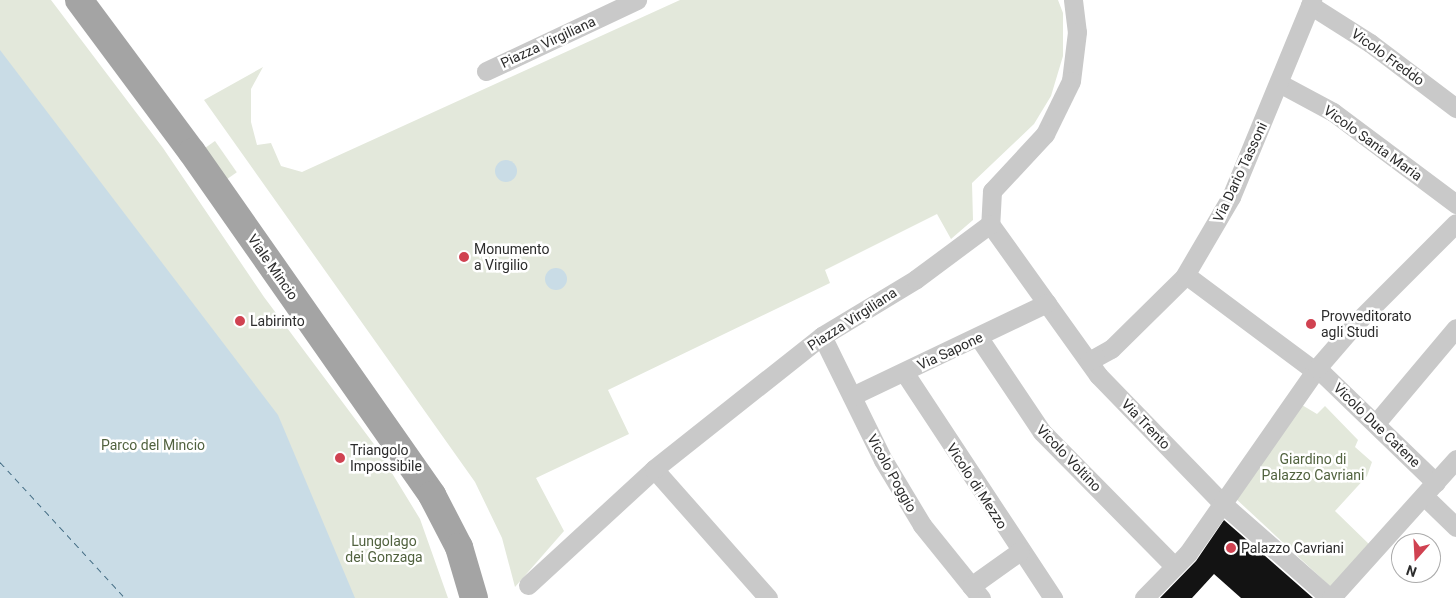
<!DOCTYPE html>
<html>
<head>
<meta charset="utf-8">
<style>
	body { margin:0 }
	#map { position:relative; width:1456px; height:598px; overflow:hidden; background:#fff; font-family:Roboto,sans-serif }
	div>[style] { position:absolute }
	.green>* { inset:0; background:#e3e8db; transform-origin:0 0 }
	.water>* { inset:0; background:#c9dce6 }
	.round { border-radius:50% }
	.ferry>* { height:1px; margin-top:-0.5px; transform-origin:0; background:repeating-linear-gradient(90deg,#446d84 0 6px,transparent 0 11px) }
	.building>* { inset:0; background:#131313 }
	.street>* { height:19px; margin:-9.5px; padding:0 9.5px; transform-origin:9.5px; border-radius:9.5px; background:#c9c9c9 }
	.primary>* { height:28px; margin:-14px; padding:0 14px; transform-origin:14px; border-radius:14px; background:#a4a4a4 }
	.dots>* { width:14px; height:14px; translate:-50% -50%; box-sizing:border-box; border:2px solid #fff; border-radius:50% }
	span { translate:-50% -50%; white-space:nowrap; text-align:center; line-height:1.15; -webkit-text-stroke:5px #fff; paint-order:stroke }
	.street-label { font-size:14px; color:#2c2c2c }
	.poi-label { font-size:14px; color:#2c2c2c }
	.left { translate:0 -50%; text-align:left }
	.park-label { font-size:14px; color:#51623f }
	.north { position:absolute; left:1391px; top:533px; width:50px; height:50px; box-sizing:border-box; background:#fff; border:1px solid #ababab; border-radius:50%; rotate:199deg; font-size:14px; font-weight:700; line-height:20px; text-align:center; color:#2c2c2c }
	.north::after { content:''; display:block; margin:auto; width:18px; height:22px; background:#d04251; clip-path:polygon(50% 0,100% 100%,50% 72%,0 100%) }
</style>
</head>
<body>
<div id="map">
	<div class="green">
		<div style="clip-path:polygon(0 0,51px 0,163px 148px,264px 297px,376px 447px,420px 519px,448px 598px,0 598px)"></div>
		<div style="clip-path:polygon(680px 0,1058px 0,1063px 13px,1063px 56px,1051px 96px,1034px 124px,972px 183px,973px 220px,951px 239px,937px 214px,825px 270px,830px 283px,608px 390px,629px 434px,536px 478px,564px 531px,515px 587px,502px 538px,475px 482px,204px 100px,263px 67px,251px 89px,251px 122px,257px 145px,271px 143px,281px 166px,302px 172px)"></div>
		<div style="left:215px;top:141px;width:38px;height:17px;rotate:55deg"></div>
		<div style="clip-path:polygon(1302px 405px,1317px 414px,1325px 406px,1358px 440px,1355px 447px,1372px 462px,1367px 476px,1335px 511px,1372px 547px,1333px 589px,1234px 497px)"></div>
	</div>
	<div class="water">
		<div style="clip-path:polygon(0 50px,278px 415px,355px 598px,0 598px)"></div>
		<div class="round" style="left:495px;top:160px;width:22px;height:22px"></div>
		<div class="round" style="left:545px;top:268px;width:22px;height:22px"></div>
	</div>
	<div class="ferry">
		<div style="left:0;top:462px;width:185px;rotate:47.4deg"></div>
	</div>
	<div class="building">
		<div style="clip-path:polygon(1224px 520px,1313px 598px,1241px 598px,1214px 574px,1192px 598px,1160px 598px,1196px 561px)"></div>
	</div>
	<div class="street">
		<div style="left:1073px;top:0;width:32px;rotate:83deg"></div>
		<div style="left:1077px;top:32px;width:49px;rotate:97deg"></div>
		<div style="left:1071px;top:81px;width:59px;rotate:116.1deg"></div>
		<div style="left:1045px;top:134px;width:78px;rotate:132.9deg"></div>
		<div style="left:992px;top:191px;width:33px;rotate:93deg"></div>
		<div style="left:990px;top:224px;width:186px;rotate:54.4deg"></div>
		<div style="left:1098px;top:375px;width:181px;rotate:45.9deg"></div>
		<div style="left:1224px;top:505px;width:141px;rotate:41.3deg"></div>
		<div style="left:1310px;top:5px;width:71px;rotate:32.3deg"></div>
		<div style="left:1370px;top:43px;width:108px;rotate:37.1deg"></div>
		<div style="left:486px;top:71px;width:167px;rotate:-25.2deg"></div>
		<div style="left:1279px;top:83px;width:61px;rotate:28.2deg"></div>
		<div style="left:1333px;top:112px;width:154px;rotate:36.8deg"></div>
		<div style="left:1186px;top:275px;width:161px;rotate:36.7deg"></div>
		<div style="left:822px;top:336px;width:138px;rotate:63.8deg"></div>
		<div style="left:883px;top:460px;width:76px;rotate:59deg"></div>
		<div style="left:922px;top:525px;width:94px;rotate:51.1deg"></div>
		<div style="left:979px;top:338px;width:113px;rotate:56.2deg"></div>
		<div style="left:1042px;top:432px;width:188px;rotate:45.4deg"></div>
		<div style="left:1089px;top:361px;width:25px;rotate:-29deg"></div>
		<div style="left:1111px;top:349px;width:103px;rotate:-44.6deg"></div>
		<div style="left:1184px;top:277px;width:93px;rotate:-59.6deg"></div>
		<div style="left:1231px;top:197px;width:213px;rotate:-67.6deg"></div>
		<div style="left:1317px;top:368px;width:165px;rotate:44deg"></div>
		<div style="left:904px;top:372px;width:271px;rotate:56.6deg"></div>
		<div style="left:852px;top:396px;width:216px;rotate:-25.5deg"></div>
		<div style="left:1376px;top:423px;width:124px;rotate:-49.9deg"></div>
		<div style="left:654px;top:469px;width:172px;rotate:48.5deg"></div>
		<div style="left:1425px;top:497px;width:43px;rotate:44.1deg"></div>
		<div style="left:528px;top:585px;width:171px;rotate:-42.6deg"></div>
		<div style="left:654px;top:469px;width:214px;rotate:-38.4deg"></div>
		<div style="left:822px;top:336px;width:110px;rotate:-31.2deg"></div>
		<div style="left:916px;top:279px;width:92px;rotate:-36.6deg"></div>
		<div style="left:971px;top:586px;width:60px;rotate:-35.5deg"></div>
		<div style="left:1144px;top:598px;width:63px;rotate:-45.6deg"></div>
		<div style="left:1188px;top:553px;width:226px;rotate:-55.1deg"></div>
		<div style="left:1317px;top:368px;width:60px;rotate:-49.1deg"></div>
		<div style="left:1356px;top:323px;width:141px;rotate:-45deg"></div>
		<div style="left:1331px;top:598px;width:187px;rotate:-48deg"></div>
	</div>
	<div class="primary">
		<div style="left:79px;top:0;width:189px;rotate:53.4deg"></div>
		<div style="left:192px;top:152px;width:419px;rotate:55deg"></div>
		<div style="left:432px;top:495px;width:59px;rotate:62.6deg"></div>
		<div style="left:459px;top:547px;width:53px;rotate:73.6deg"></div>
	</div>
	<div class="dots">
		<div style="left:464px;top:257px;background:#d04251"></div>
		<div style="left:240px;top:321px;background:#d04251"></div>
		<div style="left:1311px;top:324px;background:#d04251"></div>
		<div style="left:340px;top:458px;background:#d04251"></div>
		<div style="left:1231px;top:548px;background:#d04251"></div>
	</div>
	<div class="street-label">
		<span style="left:548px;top:42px;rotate:-25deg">Piazza Virgiliana</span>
		<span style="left:1388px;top:57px;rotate:36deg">Vicolo Freddo</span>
		<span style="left:1373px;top:143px;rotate:36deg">Vicolo Santa Maria</span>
		<span style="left:1240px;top:172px;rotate:-65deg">Via Dario Tassoni</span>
		<span style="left:273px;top:267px;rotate:55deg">Viale Mincio</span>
		<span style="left:852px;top:319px;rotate:-33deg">Piazza Virgiliana</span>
		<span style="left:950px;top:351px;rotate:-25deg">Via Sapone</span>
		<span style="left:1146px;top:424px;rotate:46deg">Via Trento</span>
		<span style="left:1377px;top:425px;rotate:44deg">Vicolo Due Catene</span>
		<span style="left:1069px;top:458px;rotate:46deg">Vicolo Voltino</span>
		<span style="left:892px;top:473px;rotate:61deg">Vicolo Poggio</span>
		<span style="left:977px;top:486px;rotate:57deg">Vicolo di Mezzo</span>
	</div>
	<div class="poi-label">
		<span class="left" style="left:474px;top:257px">Monumento<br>a Virgilio</span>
		<span class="left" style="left:1321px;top:324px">Provveditorato<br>agli Studi</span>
		<span class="left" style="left:250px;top:321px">Labirinto</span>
		<span class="left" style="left:350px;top:458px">Triangolo<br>Impossibile</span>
		<span class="left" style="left:1241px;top:548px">Palazzo Cavriani</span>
	</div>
	<div class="park-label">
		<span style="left:153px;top:445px">Parco del Mincio</span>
		<span style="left:1313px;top:467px">Giardino di<br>Palazzo Cavriani</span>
		<span style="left:384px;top:549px">Lungolago<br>dei Gonzaga</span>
	</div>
	<div class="north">N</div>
</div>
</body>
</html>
